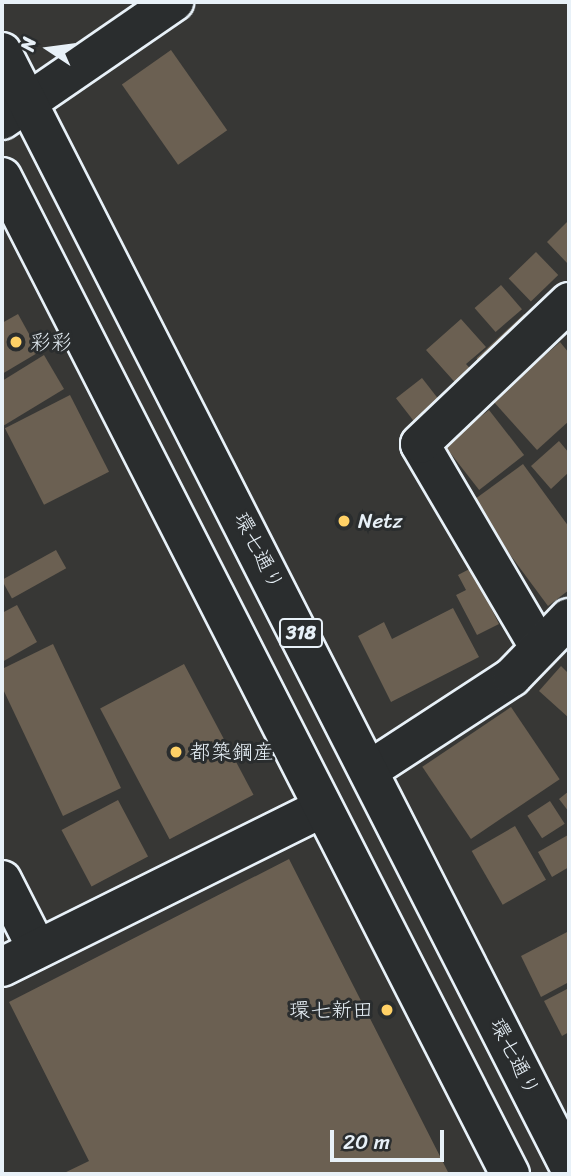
<!DOCTYPE html>
<html>
<head>
<meta charset="utf-8">
<style>
	body { margin:0 }
	#map { position:relative; width:571px; height:1176px; overflow:hidden; background:#373735; font-family:Sriracha,"Klee One",sans-serif }
	div>[style] { position:absolute }
	.building>* { inset:0; background:#6b6052; transform-origin:0 0 }
	.roads { filter:drop-shadow(2px 0 #e8f1f8) drop-shadow(-2px 0 #e8f1f8) drop-shadow(0 2px #e8f1f8) drop-shadow(0 -2px #e8f1f8) }
	.minor>* { height:38px; margin:-19px; padding:0 19px; transform-origin:19px; border-radius:19px; background:#2a2d2e }
	.major>* { height:38px; margin:-19px; padding:0 19px; transform-origin:19px; border-radius:19px; background:#2a2d2e }
	.dots>* { width:19px; height:19px; translate:-50% -50%; box-sizing:border-box; border:4px solid #2a2d2e; border-radius:50% }
	span { translate:-50% -50%; white-space:nowrap; text-align:center; line-height:1.15; -webkit-text-stroke:6px #2a2d2e; paint-order:stroke }
	.shield-label span { padding:2px 5px; background:#2a2d2e; border:2px solid; border-radius:5px; -webkit-text-stroke-width:0 }
	.shield-label { font-size:19px; color:#e8f1f8; font-weight:700 }
	.poi-label { font-size:21px; color:#e8f1f8 }
	.left { translate:0 -50%; text-align:left }
	.right { translate:-100% -50%; text-align:right }
	.street-label { font-size:21px; color:#e8f1f8 }
	.frame { position:absolute; inset:0; border:4px solid #e8f1f8; pointer-events:none }
	.north { position:absolute; left:14px; top:14px; width:70px; height:70px; -webkit-text-stroke:5px #2a2d2e; paint-order:stroke; rotate:283deg; font-size:19px; font-weight:700; line-height:28px; text-align:center; color:#e8f1f8 }
	.north::after { content:''; display:block; margin:auto; width:24px; height:32px; background:#e8f1f8; clip-path:polygon(50% 0,100% 100%,50% 72%,0 100%) }
	.scale { position:absolute; left:330px; top:1130px; width:114px; height:32px; box-sizing:border-box; border:4px solid #e8f1f8; border-top:0; padding-left:9px; font-size:21px; line-height:24px; white-space:nowrap; color:#e8f1f8; -webkit-text-stroke:5px #2a2d2e; paint-order:stroke }
</style>
</head>
<body>
<div id="map">
	<div class="building">
		<div style="left:171px;top:50px;width:98px;height:60px;rotate:55deg"></div>
		<div style="clip-path:polygon(569px 220px,569px 265px,547px 242px)"></div>
		<div style="left:536px;top:252px;width:32px;height:38px;rotate:46deg"></div>
		<div style="left:501px;top:285px;width:32px;height:35px;rotate:49deg"></div>
		<div style="clip-path:polygon(18px 314px,39px 352px,2px 374px,2px 323px)"></div>
		<div style="left:524px;top:314px;width:19px;height:65px;rotate:47deg"></div>
		<div style="clip-path:polygon(461px 319px,486px 347px,466px 364px,476px 375px,460px 388px,426px 350px)"></div>
		<div style="clip-path:polygon(560px 342px,569px 353px,569px 421px,537px 450px,493px 401px)"></div>
		<div style="clip-path:polygon(44px 355px,64px 389px,3px 426px,2px 381px)"></div>
		<div style="left:422px;top:378px;width:37px;height:33px;rotate:52deg"></div>
		<div style="left:70px;top:395px;width:86px;height:73px;rotate:63deg"></div>
		<div style="left:489px;top:410px;width:57px;height:57px;rotate:52deg"></div>
		<div style="clip-path:polygon(559px 441px,569px 453px,569px 472px,551px 489px,531px 466px)"></div>
		<div style="clip-path:polygon(523px 464px,569px 527px,569px 590px,548px 606px,471px 502px)"></div>
		<div style="left:56px;top:550px;width:21px;height:62px;rotate:61deg"></div>
		<div style="clip-path:polygon(481px 563px,501px 600px,490px 606px,499px 624px,477px 635px,456px 595px,466px 590px,458px 575px)"></div>
		<div style="clip-path:polygon(17px 605px,37px 642px,2px 662px,2px 613px)"></div>
		<div style="clip-path:polygon(453px 608px,479px 657px,391px 702px,358px 636px,384px 622px,392px 639px)"></div>
		<div style="clip-path:polygon(53px 644px,121px 788px,63px 816px,2px 687px,2px 669px)"></div>
		<div style="left:184px;top:664px;width:148px;height:95px;rotate:62deg"></div>
		<div style="clip-path:polygon(561px 666px,569px 674px,569px 718px,539px 691px)"></div>
		<div style="left:511px;top:707px;width:87px;height:107px;rotate:56deg"></div>
		<div style="clip-path:polygon(569px 791px,569px 812px,559px 799px)"></div>
		<div style="left:118px;top:800px;width:64px;height:64px;rotate:62deg"></div>
		<div style="left:550px;top:801px;width:27px;height:27px;rotate:57deg"></div>
		<div style="left:515px;top:826px;width:62px;height:50px;rotate:60deg"></div>
		<div style="clip-path:polygon(568px 835px,569px 867px,552px 877px,538px 852px)"></div>
		<div style="clip-path:polygon(289px 859px,449px 1174px,62px 1174px,89px 1161px,9px 1002px)"></div>
		<div style="clip-path:polygon(569px 931px,569px 982px,541px 997px,521px 956px)"></div>
		<div style="clip-path:polygon(569px 988px,569px 1032px,562px 1036px,544px 1001px)"></div>
	</div>
	<div class="roads">
		<div class="minor">
			<div style="left:2px;top:120px;width:209px;rotate:-34.5deg"></div>
			<div style="left:539px;top:647px;width:235px;rotate:-120.4deg"></div>
			<div style="left:420px;top:444px;width:206px;rotate:-43.6deg"></div>
			<div style="left:371px;top:769px;width:168px;rotate:-33.1deg"></div>
			<div style="left:512px;top:677px;width:82px;rotate:-46deg"></div>
			<div style="left:2px;top:880px;width:77px;rotate:63.1deg"></div>
			<div style="left:2px;top:967px;width:357px;rotate:-26.4deg"></div>
		</div>
		<div class="major">
			<div style="left:2px;top:52px;width:1250px;rotate:63.02deg"></div>
			<div style="left:2px;top:177px;width:1119px;rotate:63deg"></div>
		</div>
	</div>
	<div class="dots">
		<div style="left:16px;top:342px;background:#ffd166"></div>
		<div style="left:344px;top:521px;background:#ffd166"></div>
		<div style="left:176px;top:752px;background:#ffd166"></div>
		<div style="left:387px;top:1010px;background:#ffd166"></div>
	</div>
	<div class="shield-label">
		<span style="left:301px;top:633px">318</span>
	</div>
	<div class="poi-label">
		<span class="left" style="left:30px;top:342px">彩彩</span>
		<span class="left" style="left:358px;top:521px">Netz</span>
		<span class="left" style="left:190px;top:752px">都築鋼産</span>
		<span class="right" style="left:373px;top:1010px">環七新田</span>
	</div>
	<div class="street-label">
		<span style="left:259px;top:551px;rotate:63deg">環七通り</span>
		<span style="left:515px;top:1057px;rotate:63deg">環七通り</span>
	</div>
	<div class="frame"></div>
	<div class="north">N</div>
	<div class="scale">20 m</div>
</div>
</body>
</html>
